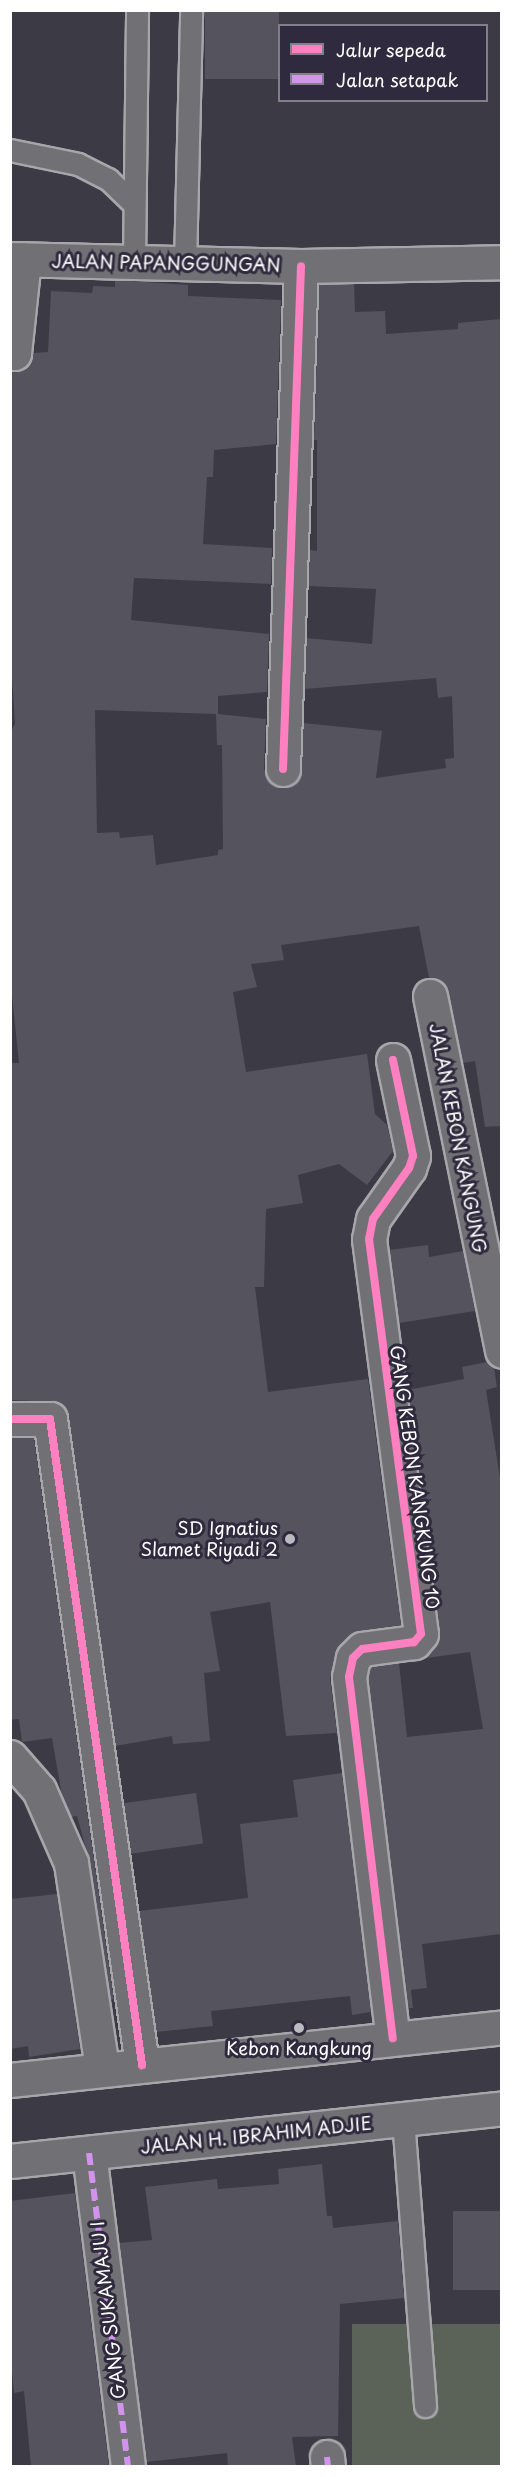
<!DOCTYPE html>
<html>
<head>
<meta charset="utf-8">
<style>
	body { margin:0 }
	#map { position:relative; width:512px; height:2477px; overflow:hidden; background:#3c3a45; font-family:"Playpen Sans",sans-serif }
	div>[style] { position:absolute }
	.green>* { inset:0; background:#5b6359; transform-origin:0 0 }
	.building>* { inset:0; background:#54535e; transform-origin:0 0 }
	.roads { filter:drop-shadow(2px 0 #a7a6ab) drop-shadow(-2px 0 #a7a6ab) drop-shadow(0 2px #a7a6ab) drop-shadow(0 -2px #a7a6ab) }
	.service>* { height:21px; margin:-10.5px; padding:0 10.5px; transform-origin:10.5px; border-radius:10.5px; background:#717074 }
	.minor>* { height:33px; margin:-16.5px; padding:0 16.5px; transform-origin:16.5px; border-radius:16.5px; background:#717074 }
	.tertiary>* { height:33px; margin:-16.5px; padding:0 16.5px; transform-origin:16.5px; border-radius:16.5px; background:#717074 }
	.primary>* { height:33px; margin:-16.5px; padding:0 16.5px; transform-origin:16.5px; border-radius:16.5px; background:#717074 }
	.quiet>* { height:6px; margin-top:-3px; transform-origin:0; background:repeating-linear-gradient(90deg,#d193ec 0 12px,transparent 0 18px) }
	.cycleway>* { height:8px; margin:-4px; padding:0 4px; transform-origin:4px; border-radius:4px; background:#ff80c0 }
	.dots>* { width:16px; height:16px; translate:-50% -50%; box-sizing:border-box; border:3px solid #2f2a3d; border-radius:50% }
	span { translate:-50% -50%; white-space:nowrap; text-align:center; line-height:1.15; -webkit-text-stroke:6px #2f2a3d; paint-order:stroke }
	.street-label { font-size:18px; color:#fff }
	.poi-label { font-size:18px; color:#fff }
	.right { translate:-100% -50%; text-align:right }
	.frame { position:absolute; inset:0; border:12px solid #fff; pointer-events:none }
	.legend { position:absolute; left:278px; top:24px; width:210px; height:78px; box-sizing:border-box; background:#2f2a3d; border:2px solid #827f8b; margin:0; padding:8px 10px; list-style:none; font-size:18px; color:#fff }
	.legend li { display:flex; align-items:center; gap:12px; height:30px }
	.legend b { width:30px; border:2px solid #827f8b }
</style>
</head>
<body>
<div id="map">
	<div class="green">
		<div style="left:501px;top:2324px;width:142px;height:149px;rotate:90deg"></div>
	</div>
	<div class="building">
		<div style="left:205px;top:10px;width:74px;height:69px"></div>
		<div style="clip-path:polygon(evenodd,115px 280px,188px 285px,188px 296px,281px 300px,276px 444px,214px 450px,213px 477px,207px 477px,203px 544px,272px 548px,271px 584px,134px 578px,131px 620px,269px 634px,267px 692px,218px 696px,218px 714px,266px 719px,264px 769px,273px 785px,282px 788px,299px 778px,303px 723px,382px 731px,376px 778px,446px 768px,445px 759px,454px 758px,452px 696px,438px 698px,436px 678px,305px 689px,306px 638px,372px 644px,376px 589px,308px 586px,310px 550px,317px 551px,317px 440px,314px 440px,319px 284px,354px 284px,355px 312px,385px 311px,386px 334px,458px 329px,458px 323px,501px 319px,501px 1126px,485px 1127px,475px 1061px,463px 1063px,448px 992px,444px 983px,429px 978px,419px 926px,281px 945px,284px 960px,251px 964px,257px 987px,233px 992px,246px 1072px,367px 1054px,375px 1114px,387px 1125px,393px 1151px,367px 1185px,339px 1164px,298px 1175px,303px 1203px,266px 1209px,264px 1287px,255px 1287px,268px 1392px,368px 1379px,401px 1625px,359px 1631px,339px 1645px,330px 1679px,337px 1733px,286px 1736px,270px 1602px,210px 1612px,220px 1671px,204px 1673px,210px 1741px,173px 1744px,172px 1736px,115px 1746px,68px 1416px,58px 1402px,10px 1400px,10px 1063px,19px 1063px,10px 976px,10px 733px,15px 724px,10px 645px,10px 372px,23px 369px,33px 353px,48px 352px,51px 291px,92px 293px,93px 286px,115px 287px,115px 280px,95px 710px,216px 714px,217px 745px,222px 745px,223px 849px,218px 850px,218px 855px,156px 865px,153px 835px,120px 838px,119px 832px,97px 833px,95px 710px)"></div>
		<div style="clip-path:polygon(428px 1245px,429px 1257px,463px 1251px,475px 1311px,399px 1323px,389px 1250px)"></div>
		<div style="clip-path:polygon(487px 1362px,494px 1367px,497px 1387px,486px 1390px,501px 1484px,501px 1934px,422px 1944px,427px 1988px,411px 1990px,413px 2008px,408px 2008px,368px 1678px,371px 1667px,399px 1663px,407px 1737px,483px 1729px,470px 1652px,419px 1659px,435px 1646px,440px 1632px,408px 1390px,464px 1379px,462px 1367px)"></div>
		<div style="clip-path:polygon(10px 1438px,34px 1438px,114px 1999px,111px 2000px,89px 1860px,77px 1816px,71px 1817px,62px 1796px,52px 1738px,22px 1742px,19px 1719px,10px 1720px)"></div>
		<div style="clip-path:polygon(342px 1773px,371px 2012px,352px 2015px,350px 1996px,211px 2011px,213px 2026px,156px 2032px,139px 1911px,248px 1898px,240px 1824px,298px 1817px,293px 1780px)"></div>
		<div style="left:196px;top:1793px;width:51px;height:73px;rotate:82deg"></div>
		<div style="clip-path:polygon(57px 1894px,80px 2049px,29px 2057px,28px 2046px,10px 2049px,10px 1899px)"></div>
		<div style="clip-path:polygon(322px 2164px,327px 2216px,332px 2216px,333px 2228px,398px 2221px,404px 2298px,340px 2304px,338px 2436px,292px 2437px,296px 2466px,228px 2466px,227px 2453px,146px 2462px,119px 2243px,152px 2240px,145px 2187px,217px 2179px,218px 2189px,279px 2184px,278px 2169px)"></div>
		<div style="clip-path:polygon(75px 2193px,109px 2466px,31px 2466px,24px 2391px,14px 2393px,10px 2352px,10px 2201px)"></div>
		<div style="left:501px;top:2211px;width:79px;height:48px;rotate:90deg"></div>
	</div>
	<div class="roads">
		<div class="service">
			<div style="left:10px;top:150px;width:69px;rotate:11.6deg"></div>
			<div style="left:78px;top:164px;width:34px;rotate:27deg"></div>
			<div style="left:108px;top:179px;width:36px;rotate:44deg"></div>
			<div style="left:134px;top:262px;width:252px;rotate:-89.3deg"></div>
			<div style="left:185px;top:264px;width:254px;rotate:-88.6deg"></div>
			<div style="left:403px;top:2119px;width:288px;rotate:85.6deg"></div>
		</div>
		<div class="minor">
			<div style="left:10px;top:353px;width:4px"></div>
			<div style="left:14px;top:353px;width:94px;rotate:-83.9deg"></div>
			<div style="left:283px;top:769px;width:503px;rotate:-87.95deg"></div>
			<div style="left:430px;top:996px;width:362px;rotate:78.5deg"></div>
			<div style="left:393px;top:1060px;width:98px;rotate:78.2deg"></div>
			<div style="left:413px;top:1156px;width:13px;rotate:108deg"></div>
			<div style="left:409px;top:1168px;width:62px;rotate:125.2deg"></div>
			<div style="left:373px;top:1219px;width:20px;rotate:101deg"></div>
			<div style="left:369px;top:1239px;width:398px;rotate:82.5deg"></div>
			<div style="left:421px;top:1634px;width:11px;rotate:131deg"></div>
			<div style="left:414px;top:1642px;width:52px;rotate:172.3deg"></div>
			<div style="left:362px;top:1649px;width:13px;rotate:135deg"></div>
			<div style="left:353px;top:1658px;width:19px;rotate:102deg"></div>
			<div style="left:349px;top:1677px;width:364px;rotate:83.1deg"></div>
			<div style="left:10px;top:1419px;width:40px"></div>
			<div style="left:50px;top:1419px;width:653px;rotate:81.89deg"></div>
			<div style="left:10px;top:1757px;width:44px;rotate:48.7deg"></div>
			<div style="left:39px;top:1790px;width:80px;rotate:66.3deg"></div>
			<div style="left:71px;top:1863px;width:208px;rotate:81.4deg"></div>
			<div style="left:89px;top:2153px;width:315px;rotate:82.9deg"></div>
			<div style="left:327px;top:2457px;width:9px;rotate:84deg"></div>
		</div>
		<div class="tertiary">
			<div style="left:10px;top:259px;width:291px;rotate:1.4deg"></div>
			<div style="left:301px;top:266px;width:201px;rotate:-1.1deg"></div>
		</div>
		<div class="primary">
			<div style="left:10px;top:2080px;width:495px;rotate:-6.1deg"></div>
			<div style="left:10px;top:2161px;width:495px;rotate:-6.1deg"></div>
		</div>
	</div>
	<div class="quiet">
		<div style="left:89px;top:2153px;width:315px;rotate:82.9deg"></div>
		<div style="left:327px;top:2457px;width:9px;rotate:84deg"></div>
	</div>
	<div class="cycleway">
		<div style="left:283px;top:769px;width:503px;rotate:-87.95deg"></div>
		<div style="left:393px;top:1060px;width:98px;rotate:78.2deg"></div>
		<div style="left:413px;top:1156px;width:13px;rotate:108deg"></div>
		<div style="left:409px;top:1168px;width:62px;rotate:125.2deg"></div>
		<div style="left:373px;top:1219px;width:20px;rotate:101deg"></div>
		<div style="left:369px;top:1239px;width:398px;rotate:82.5deg"></div>
		<div style="left:421px;top:1634px;width:11px;rotate:131deg"></div>
		<div style="left:414px;top:1642px;width:52px;rotate:172.3deg"></div>
		<div style="left:362px;top:1649px;width:13px;rotate:135deg"></div>
		<div style="left:353px;top:1658px;width:19px;rotate:102deg"></div>
		<div style="left:349px;top:1677px;width:364px;rotate:83.1deg"></div>
		<div style="left:10px;top:1419px;width:40px"></div>
		<div style="left:50px;top:1419px;width:653px;rotate:81.89deg"></div>
	</div>
	<div class="dots">
		<div style="left:290px;top:1539px;background:#bbbabe"></div>
		<div style="left:299px;top:2028px;background:#bbbabe"></div>
	</div>
	<div class="street-label">
		<span style="left:166px;top:263px;rotate:1deg">JALAN PAPANGGUNGAN</span>
		<span style="left:458px;top:1138px;rotate:79deg">JALAN KEBON KANGUNG</span>
		<span style="left:415px;top:1477px;rotate:82deg">GANG KEBON KANGKUNG 10</span>
		<span style="left:256px;top:2135px;rotate:-6deg">JALAN H. IBRAHIM ADJIE</span>
		<span style="left:108px;top:2310px;rotate:-97deg">GANG SUKAMAJU I</span>
	</div>
	<div class="poi-label">
		<span class="right" style="left:278px;top:1539px">SD Ignatius<br>Slamet Riyadi 2</span>
		<span style="left:299px;top:2048px">Kebon Kangkung</span>
	</div>
	<div class="frame"></div>
	<ul class="legend">
	<li><b style="height:8px;background:#ff80c0"></b>Jalur sepeda</li>
	<li><b style="height:8px;background:#d193ec"></b>Jalan setapak</li>
	</ul>
</div>
</body>
</html>
